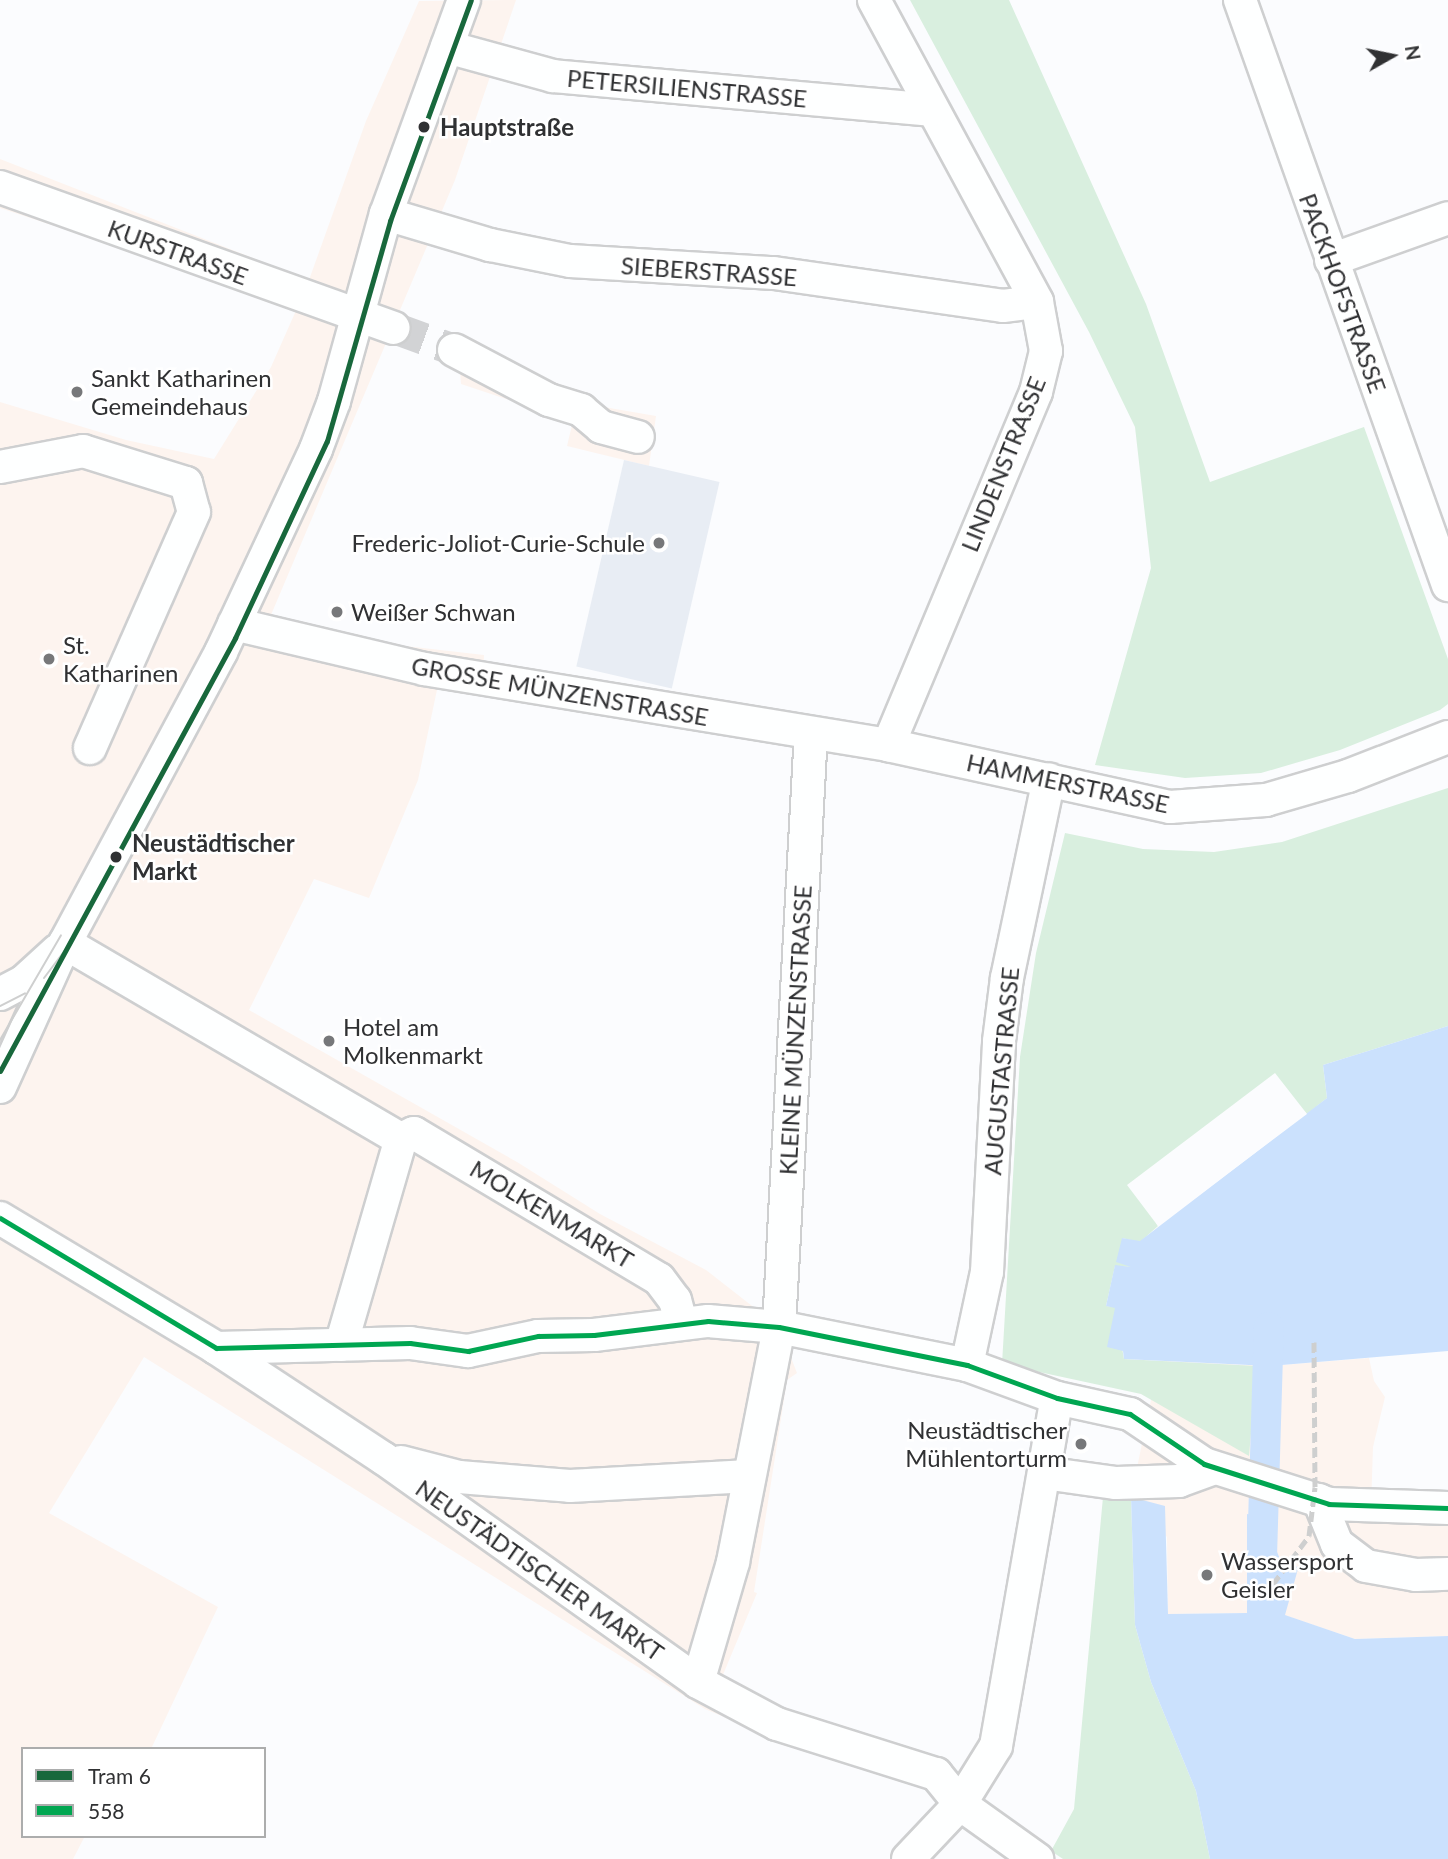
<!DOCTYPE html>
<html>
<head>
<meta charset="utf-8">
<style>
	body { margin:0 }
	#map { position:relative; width:1448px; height:1859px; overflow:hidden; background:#fbfcfe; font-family:Lato,sans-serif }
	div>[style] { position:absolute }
	.commercial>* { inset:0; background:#fdf4ef }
	.built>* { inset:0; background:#e8edf4; transform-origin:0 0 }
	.green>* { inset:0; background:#d9efdf }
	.water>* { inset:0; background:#cbe1fd }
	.pier>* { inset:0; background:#fbfcfe }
	.canal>* { height:30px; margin:-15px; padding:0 15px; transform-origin:15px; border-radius:15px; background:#cbe1fd }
	.minor-tunnel>* { height:32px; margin-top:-16px; transform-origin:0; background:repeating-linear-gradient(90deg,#d2d3d5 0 32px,transparent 0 48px) }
	.roads { filter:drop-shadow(2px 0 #cecfd0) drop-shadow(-2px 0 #cecfd0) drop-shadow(0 2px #cecfd0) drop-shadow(0 -2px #cecfd0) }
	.minor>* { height:32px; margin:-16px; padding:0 16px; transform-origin:16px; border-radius:16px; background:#feffff }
	.tram>* { height:2px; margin:-1px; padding:0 1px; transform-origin:1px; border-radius:1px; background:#cecfcf }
	.rail>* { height:5px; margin-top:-2.5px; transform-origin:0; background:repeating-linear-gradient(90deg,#cecfcf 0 10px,transparent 0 15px) }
	.bus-1>* { height:5px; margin:-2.5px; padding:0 2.5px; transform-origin:2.5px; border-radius:2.5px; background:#00a651 }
	.tram-1>* { height:5px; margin:-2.5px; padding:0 2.5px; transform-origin:2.5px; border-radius:2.5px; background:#18683c }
	.dots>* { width:19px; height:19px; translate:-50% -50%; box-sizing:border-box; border:4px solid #fff; border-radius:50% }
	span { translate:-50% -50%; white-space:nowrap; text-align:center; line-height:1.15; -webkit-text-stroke:5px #fff; paint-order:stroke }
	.street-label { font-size:24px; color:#303133 }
	.stop-label { font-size:24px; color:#303133; font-weight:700 }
	.left { translate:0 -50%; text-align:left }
	.poi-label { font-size:24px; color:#303133 }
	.right { translate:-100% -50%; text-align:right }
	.legend { position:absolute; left:21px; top:1747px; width:245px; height:91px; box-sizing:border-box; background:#fff; border:2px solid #acadad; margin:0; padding:9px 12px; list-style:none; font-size:21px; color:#303133 }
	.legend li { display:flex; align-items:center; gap:14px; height:35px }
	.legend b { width:35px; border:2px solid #acadad }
	.north { position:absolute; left:1357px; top:21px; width:70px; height:70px; -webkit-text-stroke:5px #fff; paint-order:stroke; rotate:81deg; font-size:19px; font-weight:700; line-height:28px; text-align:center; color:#303133 }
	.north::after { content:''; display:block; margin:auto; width:24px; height:32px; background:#303133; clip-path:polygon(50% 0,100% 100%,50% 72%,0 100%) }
</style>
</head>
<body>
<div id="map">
	<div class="commercial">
		<div style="clip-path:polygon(516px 0,455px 180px,268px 622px,335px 638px,484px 655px,483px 679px,438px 685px,418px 780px,369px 898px,314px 879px,249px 1010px,517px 1162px,600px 1214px,706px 1270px,779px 1327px,797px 1373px,787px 1380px,754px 1592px,757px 1593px,720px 1682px,817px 1722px,806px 1751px,705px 1709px,144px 1357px,49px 1513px,218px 1607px,151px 1749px,23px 1749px,23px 1836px,85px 1836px,73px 1859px,0 1859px,0 402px,126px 440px,214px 459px,271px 367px,298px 306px,0 208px,0 159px,309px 280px,366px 121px,419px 1px)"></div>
		<div style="clip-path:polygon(460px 333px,464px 346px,545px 378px,543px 386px,598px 406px,656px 416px,649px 466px,567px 446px,573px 421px,461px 384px,460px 371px,450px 361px)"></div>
		<div style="clip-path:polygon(1369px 1358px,1374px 1381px,1385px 1397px,1373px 1447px,1371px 1507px,1448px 1508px,1448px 1636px,1355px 1639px,1284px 1615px,1291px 1558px,1287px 1563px,1280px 1559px,1268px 1533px,1248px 1515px,1247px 1613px,1168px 1614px,1167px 1537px,1131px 1497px,1159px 1361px,1270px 1366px)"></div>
	</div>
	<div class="built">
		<div style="left:624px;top:460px;width:98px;height:212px;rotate:13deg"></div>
	</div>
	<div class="green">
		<div style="clip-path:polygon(910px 0,1009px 0,1146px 304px,1210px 482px,1364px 427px,1448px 659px,1448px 704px,1440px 710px,1340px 750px,1261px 773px,1185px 778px,1095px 765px,1151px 568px,1135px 427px,1089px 332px)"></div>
		<div style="clip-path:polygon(1448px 788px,1448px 1026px,1323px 1065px,1327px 1098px,1307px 1114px,1275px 1073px,1127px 1185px,1158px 1226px,1140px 1242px,1122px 1238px,1131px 1267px,1115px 1266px,1106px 1306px,1115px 1307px,1124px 1359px,1257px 1366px,1249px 1456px,1141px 1394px,1002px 1364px,1020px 1057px,1036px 953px,1065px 833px,1143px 849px,1214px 852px,1282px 842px)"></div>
		<div style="clip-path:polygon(1103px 1497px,1131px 1497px,1135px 1625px,1151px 1682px,1196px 1791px,1210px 1859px,1063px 1859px,1051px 1851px,1074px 1809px)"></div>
	</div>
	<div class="water">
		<div style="clip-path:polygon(1448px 1026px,1448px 1351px,1270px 1366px,1124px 1359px,1123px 1351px,1107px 1347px,1115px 1308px,1106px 1306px,1115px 1265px,1131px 1267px,1116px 1262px,1122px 1238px,1140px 1241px,1327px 1098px,1323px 1065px)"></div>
		<div style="clip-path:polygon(1131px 1497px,1165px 1506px,1168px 1614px,1247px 1613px,1247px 1514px,1274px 1521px,1275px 1531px,1269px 1533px,1280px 1559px,1287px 1563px,1291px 1557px,1298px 1569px,1285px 1615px,1355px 1639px,1448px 1636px,1448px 1859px,1210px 1859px,1196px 1791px,1151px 1682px,1135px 1625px)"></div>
	</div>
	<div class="pier">
		<div style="clip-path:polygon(1304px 1111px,1307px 1114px,1158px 1226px,1156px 1223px)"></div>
	</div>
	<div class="canal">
		<div style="left:1262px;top:1557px;width:230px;rotate:-88.3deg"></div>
	</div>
	<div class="minor-tunnel">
		<div style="left:394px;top:328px;width:64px;rotate:20.1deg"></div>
	</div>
	<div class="roads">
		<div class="minor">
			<div style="left:874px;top:0;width:343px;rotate:61.6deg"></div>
			<div style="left:1037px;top:302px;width:50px;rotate:79.6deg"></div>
			<div style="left:1046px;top:351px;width:42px;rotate:103.7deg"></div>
			<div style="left:1036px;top:392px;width:383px;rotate:112.7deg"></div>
			<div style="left:1240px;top:0;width:621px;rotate:70.43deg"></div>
			<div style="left:447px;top:47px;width:110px;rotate:15.3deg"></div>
			<div style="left:553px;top:76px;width:380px;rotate:5.1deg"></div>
			<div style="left:0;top:187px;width:418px;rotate:19.7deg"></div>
			<div style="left:386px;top:214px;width:109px;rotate:16.6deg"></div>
			<div style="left:490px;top:245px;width:82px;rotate:11.3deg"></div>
			<div style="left:570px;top:261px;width:204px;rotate:3.4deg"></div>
			<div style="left:774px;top:273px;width:231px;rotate:8.2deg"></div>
			<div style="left:1003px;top:306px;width:34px;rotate:-7deg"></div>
			<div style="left:1331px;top:260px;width:124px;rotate:-19.7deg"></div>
			<div style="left:454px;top:350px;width:107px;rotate:27.8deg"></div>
			<div style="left:549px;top:400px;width:34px;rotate:17deg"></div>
			<div style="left:581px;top:410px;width:26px;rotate:40deg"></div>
			<div style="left:601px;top:427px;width:38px;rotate:15deg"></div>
			<div style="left:0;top:467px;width:85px;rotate:-10.9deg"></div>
			<div style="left:83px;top:451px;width:108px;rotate:17.3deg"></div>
			<div style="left:186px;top:483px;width:30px;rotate:75deg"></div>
			<div style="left:194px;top:512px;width:258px;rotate:113.8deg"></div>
			<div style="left:234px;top:624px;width:195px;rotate:13.3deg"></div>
			<div style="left:424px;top:669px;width:470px;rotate:9.3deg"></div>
			<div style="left:888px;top:745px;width:289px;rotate:12.4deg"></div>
			<div style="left:1170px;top:807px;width:96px;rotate:-4.2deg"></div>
			<div style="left:1266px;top:800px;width:85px;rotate:-16.3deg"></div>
			<div style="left:1348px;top:776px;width:107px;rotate:-21.3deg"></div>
			<div style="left:65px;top:943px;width:389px;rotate:30.3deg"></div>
			<div style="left:0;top:994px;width:26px;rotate:-28deg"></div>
			<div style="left:23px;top:982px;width:46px;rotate:-42.4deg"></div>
			<div style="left:0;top:1087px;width:158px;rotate:-65.7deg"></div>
			<div style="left:65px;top:943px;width:330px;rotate:-61.8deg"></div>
			<div style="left:221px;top:652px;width:224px;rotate:-64.9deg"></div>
			<div style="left:316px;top:449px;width:51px;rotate:-69.4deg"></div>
			<div style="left:334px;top:401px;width:194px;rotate:-74.5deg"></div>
			<div style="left:386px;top:214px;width:228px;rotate:-70deg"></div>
			<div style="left:0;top:1218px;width:252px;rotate:31deg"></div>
			<div style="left:216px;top:1348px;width:200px;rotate:33.4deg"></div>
			<div style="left:383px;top:1458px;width:387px;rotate:35.4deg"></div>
			<div style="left:698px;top:1682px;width:89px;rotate:28deg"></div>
			<div style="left:777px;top:1724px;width:167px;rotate:17.5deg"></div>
			<div style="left:936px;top:1774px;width:38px;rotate:51deg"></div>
			<div style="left:960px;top:1804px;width:95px;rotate:35.5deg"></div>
			<div style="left:341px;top:1345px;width:215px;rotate:-73.8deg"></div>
			<div style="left:401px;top:1139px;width:14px;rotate:-25deg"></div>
			<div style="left:414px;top:1133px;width:285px;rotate:30.8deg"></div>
			<div style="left:659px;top:1279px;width:26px;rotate:53deg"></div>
			<div style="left:675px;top:1300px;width:24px;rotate:75deg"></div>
			<div style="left:216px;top:1348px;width:194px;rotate:-1.5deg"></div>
			<div style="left:410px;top:1343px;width:59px;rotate:7.9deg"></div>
			<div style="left:468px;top:1351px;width:72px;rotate:-12.1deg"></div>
			<div style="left:538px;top:1336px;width:56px;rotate:-1deg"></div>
			<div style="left:594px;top:1335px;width:115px;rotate:-7deg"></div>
			<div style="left:708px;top:1321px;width:71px;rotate:4.8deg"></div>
			<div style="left:779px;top:1327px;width:192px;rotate:11.4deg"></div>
			<div style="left:967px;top:1365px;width:96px;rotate:20.1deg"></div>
			<div style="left:1057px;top:1398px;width:75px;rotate:12.4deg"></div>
			<div style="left:1130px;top:1414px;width:89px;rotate:34deg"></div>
			<div style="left:1204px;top:1464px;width:131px;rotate:17.7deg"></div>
			<div style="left:1329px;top:1504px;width:119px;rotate:1.9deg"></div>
			<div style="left:967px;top:1365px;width:95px;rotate:-77.9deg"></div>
			<div style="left:987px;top:1272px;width:231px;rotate:-87deg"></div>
			<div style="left:999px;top:1041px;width:64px;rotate:-82.8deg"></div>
			<div style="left:1007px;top:978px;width:203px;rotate:-78.1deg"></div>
			<div style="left:401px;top:1462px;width:60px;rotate:14.5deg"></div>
			<div style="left:459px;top:1477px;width:111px;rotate:4.6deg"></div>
			<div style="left:570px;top:1486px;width:179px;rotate:-3.2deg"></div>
			<div style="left:1044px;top:1473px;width:73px;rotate:7.9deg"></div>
			<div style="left:1116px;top:1483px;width:63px;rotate:-1.8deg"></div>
			<div style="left:1179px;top:1481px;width:38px;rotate:-20deg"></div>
			<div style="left:1319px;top:1500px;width:48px;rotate:67.8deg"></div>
			<div style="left:1337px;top:1544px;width:36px;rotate:37deg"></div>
			<div style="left:1366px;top:1566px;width:51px;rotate:10.2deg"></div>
			<div style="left:1416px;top:1575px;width:32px;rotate:-2deg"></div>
			<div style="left:698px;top:1682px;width:125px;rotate:-73.7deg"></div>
			<div style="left:733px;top:1562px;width:239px;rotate:-78.9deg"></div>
			<div style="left:779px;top:1327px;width:595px;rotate:-86.92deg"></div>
			<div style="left:908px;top:1859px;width:76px;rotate:-46.6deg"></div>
			<div style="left:960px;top:1804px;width:68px;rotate:-58.2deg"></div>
			<div style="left:996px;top:1746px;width:353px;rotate:-80.1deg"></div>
		</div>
	</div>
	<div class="tram">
		<div style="left:44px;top:978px;width:41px;rotate:-52.9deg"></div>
		<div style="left:0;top:1006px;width:28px;rotate:-27deg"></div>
		<div style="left:0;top:1040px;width:121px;rotate:-59.8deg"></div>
	</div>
	<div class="rail">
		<div style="left:1273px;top:1584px;width:60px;rotate:-53.1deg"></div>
		<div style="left:1309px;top:1536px;width:49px;rotate:-83deg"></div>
		<div style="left:1315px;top:1487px;width:145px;rotate:-90.4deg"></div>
	</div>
	<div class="bus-1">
		<div style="left:0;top:1218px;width:252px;rotate:31deg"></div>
		<div style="left:216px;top:1348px;width:194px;rotate:-1.5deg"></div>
		<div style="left:410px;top:1343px;width:59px;rotate:7.9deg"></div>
		<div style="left:468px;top:1351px;width:72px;rotate:-12.1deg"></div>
		<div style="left:538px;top:1336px;width:56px;rotate:-1deg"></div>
		<div style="left:594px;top:1335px;width:115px;rotate:-7deg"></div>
		<div style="left:708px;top:1321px;width:71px;rotate:4.8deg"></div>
		<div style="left:779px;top:1327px;width:192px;rotate:11.4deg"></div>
		<div style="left:967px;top:1365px;width:96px;rotate:20.1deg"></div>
		<div style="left:1057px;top:1398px;width:75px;rotate:12.4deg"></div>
		<div style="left:1130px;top:1414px;width:89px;rotate:34deg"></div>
		<div style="left:1204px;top:1464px;width:131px;rotate:17.7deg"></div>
		<div style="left:1329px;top:1504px;width:119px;rotate:1.9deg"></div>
	</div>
	<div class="tram-1">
		<div style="left:0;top:1071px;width:493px;rotate:-61.5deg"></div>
		<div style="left:235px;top:638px;width:217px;rotate:-65deg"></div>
		<div style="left:327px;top:441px;width:229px;rotate:-74deg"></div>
		<div style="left:390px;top:221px;width:235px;rotate:-69.9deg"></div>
	</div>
	<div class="dots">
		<div style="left:424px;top:127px;background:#303133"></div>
		<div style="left:77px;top:392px;background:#77787a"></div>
		<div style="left:659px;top:543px;background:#77787a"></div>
		<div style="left:337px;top:612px;background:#77787a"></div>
		<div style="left:49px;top:659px;background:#77787a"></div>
		<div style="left:116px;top:857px;background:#303133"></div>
		<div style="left:329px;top:1041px;background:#77787a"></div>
		<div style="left:1081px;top:1444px;background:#77787a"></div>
		<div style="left:1207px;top:1575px;background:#77787a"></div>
	</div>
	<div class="street-label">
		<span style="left:687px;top:88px;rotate:5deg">PETERSILIENSTRASSE</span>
		<span style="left:178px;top:252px;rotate:20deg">KURSTRASSE</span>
		<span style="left:709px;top:271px;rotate:4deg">SIEBERSTRASSE</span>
		<span style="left:1343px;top:293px;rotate:70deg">PACKHOFSTRASSE</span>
		<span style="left:1003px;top:464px;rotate:-68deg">LINDENSTRASSE</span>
		<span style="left:560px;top:691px;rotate:10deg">GROSSE MÜNZENSTRASSE</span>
		<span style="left:1068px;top:783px;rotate:12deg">HAMMERSTRASSE</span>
		<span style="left:795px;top:1030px;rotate:-87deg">KLEINE MÜNZENSTRASSE</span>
		<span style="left:1001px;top:1071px;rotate:-85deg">AUGUSTASTRASSE</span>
		<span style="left:552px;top:1214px;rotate:31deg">MOLKENMARKT</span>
		<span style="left:540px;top:1570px;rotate:35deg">NEUSTÄDTISCHER MARKT</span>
	</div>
	<div class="stop-label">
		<span class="left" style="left:440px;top:127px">Hauptstraße</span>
		<span class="left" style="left:132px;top:857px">Neustädtischer<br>Markt</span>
	</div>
	<div class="poi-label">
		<span class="left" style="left:91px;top:392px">Sankt Katharinen<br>Gemeindehaus</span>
		<span class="right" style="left:645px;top:543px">Frederic-Joliot-Curie-Schule</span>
		<span class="left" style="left:351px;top:612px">Weißer Schwan</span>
		<span class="left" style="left:63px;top:659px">St.<br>Katharinen</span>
		<span class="left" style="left:343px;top:1041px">Hotel am<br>Molkenmarkt</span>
		<span class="right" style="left:1067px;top:1444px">Neustädtischer<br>Mühlentorturm</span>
		<span class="left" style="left:1221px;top:1575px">Wassersport<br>Geisler</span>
	</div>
	<ul class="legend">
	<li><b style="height:9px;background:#18683c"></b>Tram 6</li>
	<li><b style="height:9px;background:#00a651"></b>558</li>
	</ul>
	<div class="north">N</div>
</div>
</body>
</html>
